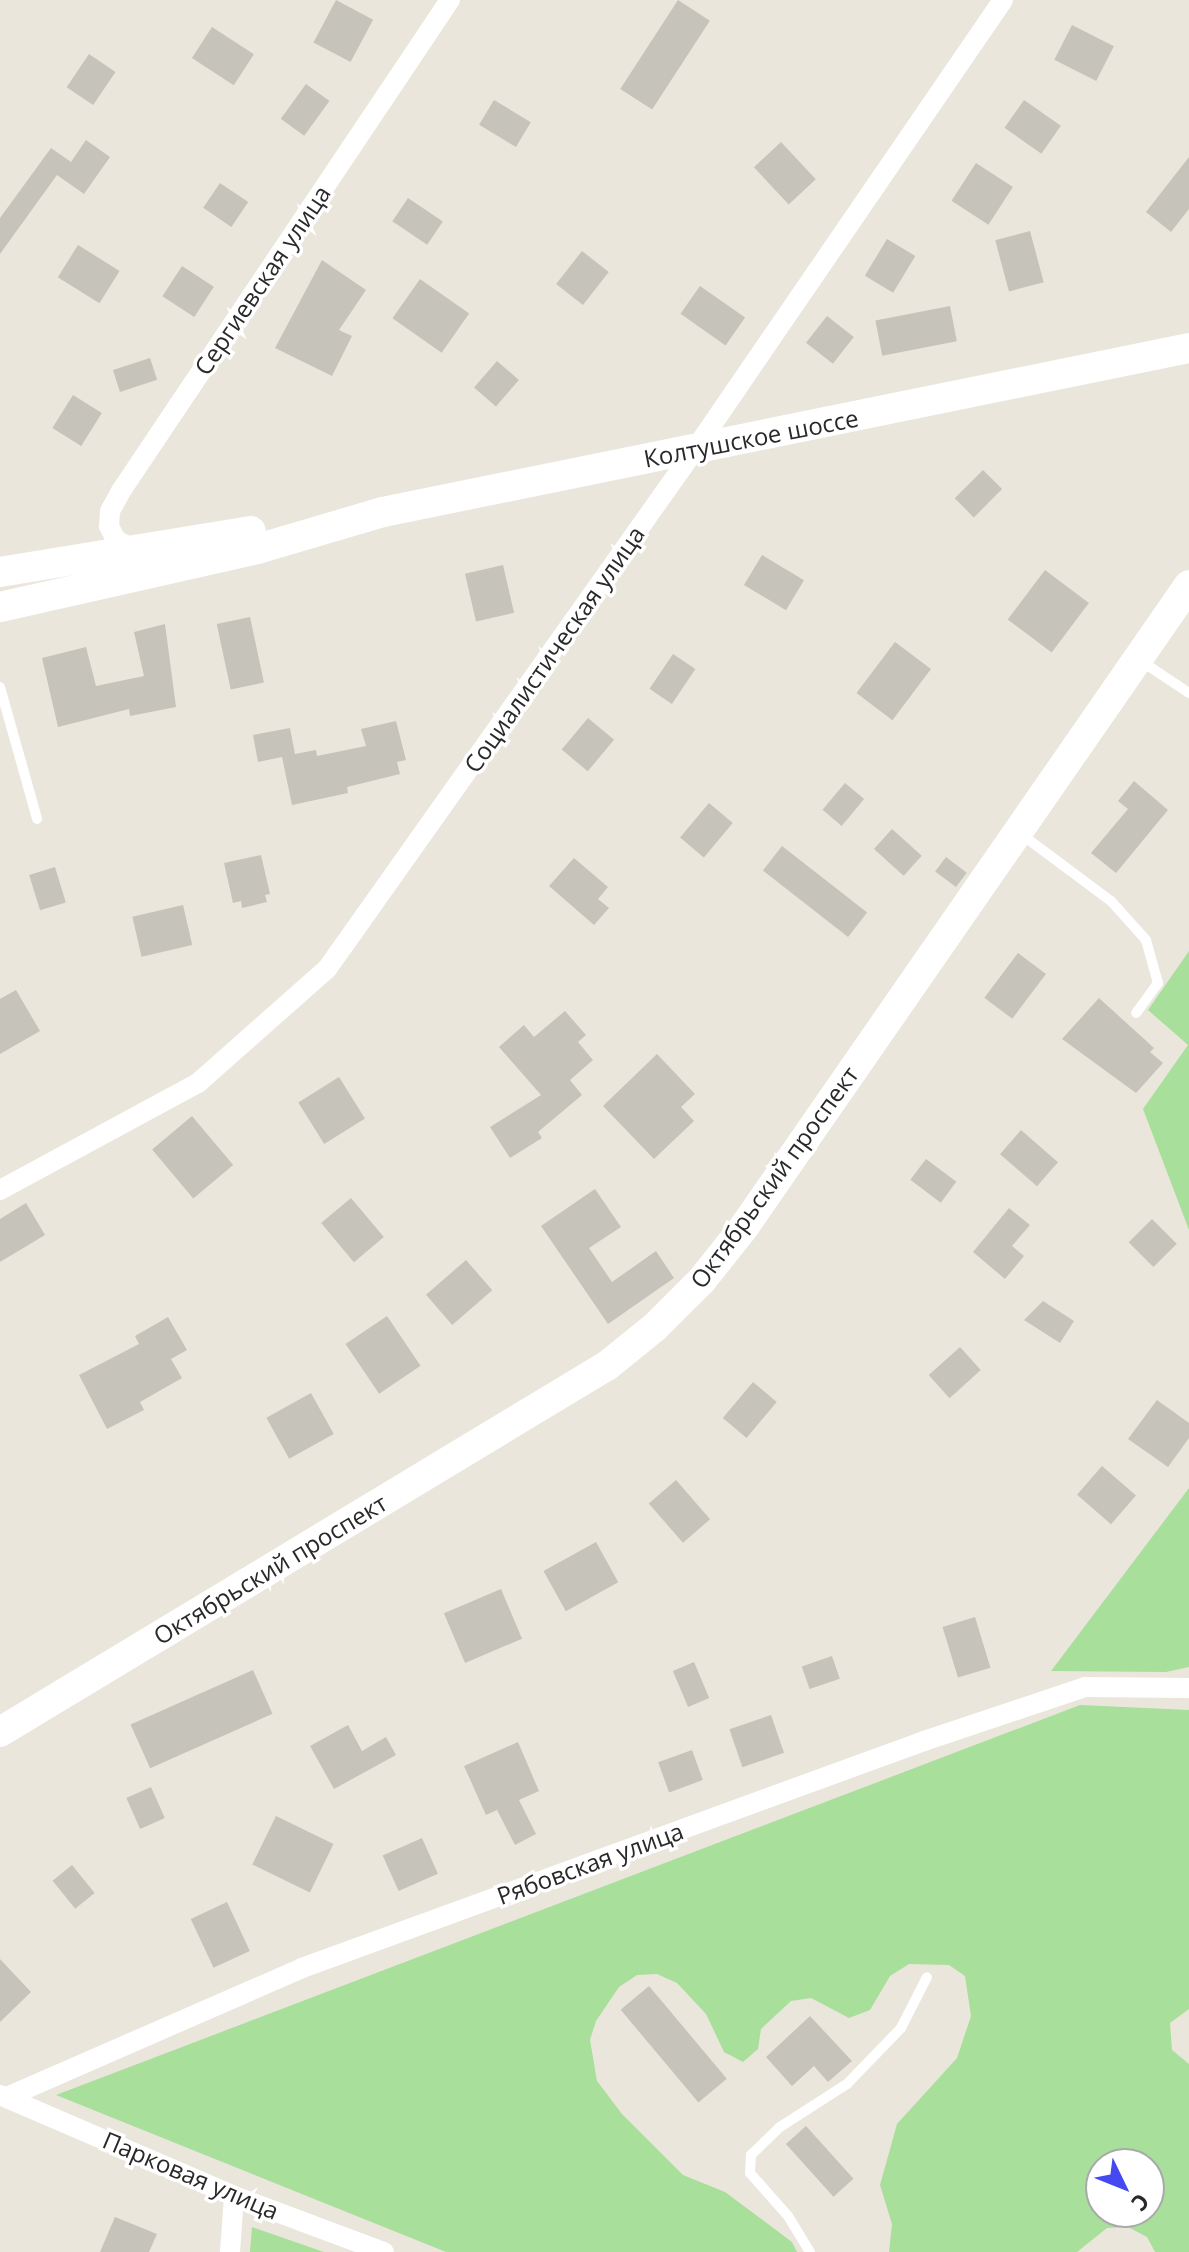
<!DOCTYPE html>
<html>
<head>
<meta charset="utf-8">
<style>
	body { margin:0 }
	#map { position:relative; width:1189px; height:2252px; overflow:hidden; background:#ebe6dc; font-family:"Open Sans",sans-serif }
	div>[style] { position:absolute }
	.green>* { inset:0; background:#a7df9b }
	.building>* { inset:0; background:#c6c3bb; transform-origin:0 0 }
	.lane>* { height:10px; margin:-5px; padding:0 5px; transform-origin:5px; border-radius:5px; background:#fff }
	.street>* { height:20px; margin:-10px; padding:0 10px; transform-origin:10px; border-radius:10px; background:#fff }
	.secondary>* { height:30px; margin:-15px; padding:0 15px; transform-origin:15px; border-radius:15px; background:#fff }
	span { translate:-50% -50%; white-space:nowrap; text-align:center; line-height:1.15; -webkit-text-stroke:7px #fff; paint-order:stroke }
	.street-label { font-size:24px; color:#292929 }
	.north { position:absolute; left:1085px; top:2148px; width:80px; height:80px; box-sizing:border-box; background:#fff; border:2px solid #a9a9a9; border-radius:50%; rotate:133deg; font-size:22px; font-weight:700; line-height:32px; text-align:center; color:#292929 }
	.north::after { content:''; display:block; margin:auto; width:28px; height:36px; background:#444af0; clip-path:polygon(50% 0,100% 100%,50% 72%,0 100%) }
</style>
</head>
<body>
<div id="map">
	<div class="green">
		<div style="clip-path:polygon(1189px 951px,1189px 1230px,1143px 1109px,1188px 1045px,1148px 1010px)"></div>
		<div style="clip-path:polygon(1189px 1488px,1189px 1667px,1166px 1672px,1051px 1671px)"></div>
		<div style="clip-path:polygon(evenodd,1080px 1705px,1189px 1710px,1189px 2009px,1170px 2023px,1172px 2050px,1189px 2064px,1189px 2252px,1155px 2252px,1147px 2237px,1128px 2227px,1107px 2228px,1077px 2252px,889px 2252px,892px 2224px,880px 2185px,897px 2124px,957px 2058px,971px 2016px,965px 1976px,949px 1965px,909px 1964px,890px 1976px,870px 2010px,849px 2018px,811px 1998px,791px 2001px,761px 2029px,758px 2049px,743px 2062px,724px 2052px,706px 2014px,677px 1983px,657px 1974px,637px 1975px,619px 1987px,596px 2021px,590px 2040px,597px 2081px,622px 2114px,683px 2175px,725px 2192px,792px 2242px,797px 2252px,446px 2252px,56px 2095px,1080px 1705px,1101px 2164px,1149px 2164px,1149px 2212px,1101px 2212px,1101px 2164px)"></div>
		<div style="clip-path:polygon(252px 2227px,324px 2252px,250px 2252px)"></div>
	</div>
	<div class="building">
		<div style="left:336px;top:0;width:42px;height:48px;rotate:28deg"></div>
		<div style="left:678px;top:0;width:38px;height:106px;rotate:33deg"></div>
		<div style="left:1072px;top:25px;width:47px;height:39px;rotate:27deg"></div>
		<div style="left:212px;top:27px;width:50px;height:37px;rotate:33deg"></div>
		<div style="left:89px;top:54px;width:32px;height:40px;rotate:34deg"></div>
		<div style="left:306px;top:84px;width:29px;height:43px;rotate:36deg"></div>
		<div style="left:494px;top:100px;width:43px;height:29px;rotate:31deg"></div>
		<div style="left:1024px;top:100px;width:45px;height:34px;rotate:35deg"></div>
		<div style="clip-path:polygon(86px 140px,110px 157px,84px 194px,57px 175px,0 254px,0 218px,51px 148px,71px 162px)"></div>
		<div style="left:781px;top:142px;width:51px;height:37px;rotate:47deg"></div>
		<div style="clip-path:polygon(1189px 157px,1189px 209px,1171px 232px,1146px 212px)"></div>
		<div style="left:976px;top:163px;width:44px;height:45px;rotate:33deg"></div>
		<div style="left:220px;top:183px;width:34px;height:30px;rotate:34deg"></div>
		<div style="left:408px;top:198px;width:42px;height:28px;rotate:34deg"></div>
		<div style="left:1030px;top:231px;width:53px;height:36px;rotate:75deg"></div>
		<div style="left:887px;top:239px;width:33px;height:43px;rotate:31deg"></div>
		<div style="left:78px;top:245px;width:49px;height:38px;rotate:32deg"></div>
		<div style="left:582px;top:251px;width:34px;height:42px;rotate:38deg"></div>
		<div style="clip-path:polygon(322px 260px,366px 290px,339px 330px,352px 336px,332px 376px,275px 348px)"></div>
		<div style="left:182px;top:266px;width:38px;height:36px;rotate:33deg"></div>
		<div style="left:420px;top:279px;width:60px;height:48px;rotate:35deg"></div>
		<div style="left:700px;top:286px;width:55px;height:34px;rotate:35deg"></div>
		<div style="left:950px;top:306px;width:36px;height:76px;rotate:79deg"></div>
		<div style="left:827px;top:316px;width:34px;height:34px;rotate:38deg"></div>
		<div style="left:150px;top:358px;width:23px;height:39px;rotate:72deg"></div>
		<div style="left:497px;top:361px;width:29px;height:35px;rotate:41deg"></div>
		<div style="left:73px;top:395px;width:34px;height:39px;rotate:32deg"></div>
		<div style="left:983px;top:470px;width:27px;height:40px;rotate:45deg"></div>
		<div style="left:762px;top:555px;width:49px;height:35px;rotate:31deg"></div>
		<div style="left:503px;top:565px;width:49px;height:39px;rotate:77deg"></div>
		<div style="left:1045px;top:570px;width:55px;height:62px;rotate:37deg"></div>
		<div style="left:250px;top:617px;width:67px;height:34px;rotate:78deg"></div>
		<div style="clip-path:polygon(165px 624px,176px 707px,130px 716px,129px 709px,58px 727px,42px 658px,86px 647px,96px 686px,144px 676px,134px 632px)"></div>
		<div style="left:895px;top:642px;width:45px;height:64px;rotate:37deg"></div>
		<div style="left:673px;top:654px;width:27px;height:42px;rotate:34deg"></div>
		<div style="left:588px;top:718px;width:34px;height:41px;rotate:40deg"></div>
		<div style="clip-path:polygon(396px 721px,406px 760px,397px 762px,400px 774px,347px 787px,348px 793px,292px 805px,282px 757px,258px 762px,253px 735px,290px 728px,295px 754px,316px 750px,317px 756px,366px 746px,361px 729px)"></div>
		<div style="clip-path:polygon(1134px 781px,1168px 810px,1116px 873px,1091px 853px,1128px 809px,1118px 801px)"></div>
		<div style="left:845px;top:783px;width:25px;height:35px;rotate:40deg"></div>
		<div style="left:709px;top:803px;width:31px;height:45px;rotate:40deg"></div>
		<div style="left:892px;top:829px;width:40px;height:27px;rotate:42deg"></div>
		<div style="left:782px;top:846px;width:108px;height:31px;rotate:38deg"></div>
		<div style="clip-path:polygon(261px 855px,270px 894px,265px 895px,267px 902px,242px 908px,241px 901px,233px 903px,224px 863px)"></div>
		<div style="left:946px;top:857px;width:26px;height:18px;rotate:37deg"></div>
		<div style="clip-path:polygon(574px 858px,608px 887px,598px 899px,609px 908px,594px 925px,549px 886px)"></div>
		<div style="left:55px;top:867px;width:37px;height:27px;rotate:73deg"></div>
		<div style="left:183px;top:905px;width:41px;height:52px;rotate:77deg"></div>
		<div style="left:1018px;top:953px;width:35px;height:56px;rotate:37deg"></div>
		<div style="clip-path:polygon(16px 990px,40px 1031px,0 1054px,0 999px)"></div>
		<div style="clip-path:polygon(1099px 998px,1154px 1048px,1150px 1052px,1163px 1063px,1136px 1093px,1062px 1039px)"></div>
		<div style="clip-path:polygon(565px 1011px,586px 1035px,578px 1042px,593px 1060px,570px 1080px,582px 1095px,538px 1132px,542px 1138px,510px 1158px,490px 1127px,541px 1095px,499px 1047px,524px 1025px,534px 1037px)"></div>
		<div style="clip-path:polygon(657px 1054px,695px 1094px,681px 1107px,694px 1121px,654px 1159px,603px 1106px)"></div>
		<div style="left:339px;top:1077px;width:49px;height:48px;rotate:58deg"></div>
		<div style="left:192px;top:1116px;width:64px;height:52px;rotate:50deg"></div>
		<div style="left:1021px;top:1130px;width:49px;height:32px;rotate:41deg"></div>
		<div style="left:926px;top:1159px;width:38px;height:26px;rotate:37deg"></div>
		<div style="clip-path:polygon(595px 1189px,621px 1227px,589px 1248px,612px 1282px,656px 1251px,674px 1278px,608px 1324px,541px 1226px)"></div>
		<div style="left:351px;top:1198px;width:51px;height:39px;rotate:50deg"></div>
		<div style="clip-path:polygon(26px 1203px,45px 1235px,0 1262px,0 1219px)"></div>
		<div style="clip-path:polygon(1009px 1208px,1030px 1225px,1012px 1246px,1024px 1256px,1005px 1279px,973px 1252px)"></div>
		<div style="left:1152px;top:1219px;width:35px;height:33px;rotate:45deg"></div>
		<div style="left:466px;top:1260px;width:40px;height:53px;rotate:49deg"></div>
		<div style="clip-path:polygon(1043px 1301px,1074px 1321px,1060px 1343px,1024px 1320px)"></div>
		<div style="left:387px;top:1316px;width:60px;height:50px;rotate:56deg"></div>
		<div style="clip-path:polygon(168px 1317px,187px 1350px,171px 1359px,182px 1378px,140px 1402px,144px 1410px,107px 1429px,79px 1375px,139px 1344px,135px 1336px)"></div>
		<div style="left:960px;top:1347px;width:31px;height:42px;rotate:48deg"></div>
		<div style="left:753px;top:1382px;width:31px;height:47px;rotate:40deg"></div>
		<div style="left:311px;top:1393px;width:47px;height:51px;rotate:61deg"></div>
		<div style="clip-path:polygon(1157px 1400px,1189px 1423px,1189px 1438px,1168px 1467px,1128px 1439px)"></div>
		<div style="left:1102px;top:1466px;width:45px;height:38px;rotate:41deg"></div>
		<div style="left:676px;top:1480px;width:52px;height:36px;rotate:49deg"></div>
		<div style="left:596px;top:1542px;width:46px;height:60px;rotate:61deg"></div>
		<div style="left:501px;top:1589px;width:54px;height:62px;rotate:67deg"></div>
		<div style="left:975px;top:1617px;width:53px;height:34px;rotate:73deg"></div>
		<div style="left:832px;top:1656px;width:24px;height:32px;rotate:71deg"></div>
		<div style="left:694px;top:1662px;width:39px;height:23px;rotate:67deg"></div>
		<div style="left:253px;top:1670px;width:48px;height:134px;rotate:66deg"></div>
		<div style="left:771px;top:1715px;width:40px;height:44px;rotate:71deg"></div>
		<div style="clip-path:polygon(348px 1725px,362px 1751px,386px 1737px,396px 1755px,334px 1789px,310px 1746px)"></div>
		<div style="clip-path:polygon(518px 1742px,539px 1791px,519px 1800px,536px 1834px,515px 1845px,497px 1810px,486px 1815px,464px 1766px)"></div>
		<div style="left:692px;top:1750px;width:32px;height:36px;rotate:70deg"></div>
		<div style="left:151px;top:1787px;width:34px;height:27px;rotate:66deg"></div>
		<div style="left:276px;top:1816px;width:64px;height:54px;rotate:26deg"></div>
		<div style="left:422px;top:1838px;width:39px;height:43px;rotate:66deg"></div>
		<div style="left:72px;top:1865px;width:36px;height:25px;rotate:51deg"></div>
		<div style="left:227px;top:1902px;width:54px;height:40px;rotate:65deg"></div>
		<div style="clip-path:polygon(0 1959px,31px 1992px,0 2022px)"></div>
		<div style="left:649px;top:1986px;width:121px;height:37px;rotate:50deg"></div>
		<div style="clip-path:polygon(810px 2016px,852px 2061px,828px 2082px,814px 2066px,792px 2086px,766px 2057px)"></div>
		<div style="left:806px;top:2126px;width:71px;height:27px;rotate:48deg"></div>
		<div style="clip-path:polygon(115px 2217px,157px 2234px,149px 2252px,100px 2252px)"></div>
	</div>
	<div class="lane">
		<div style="left:1141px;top:661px;width:58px;rotate:33.7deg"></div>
		<div style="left:0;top:687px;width:137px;rotate:74.3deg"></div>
		<div style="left:1021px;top:834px;width:112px;rotate:36.7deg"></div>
		<div style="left:1111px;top:901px;width:52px;rotate:48.1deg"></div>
		<div style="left:1146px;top:940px;width:45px;rotate:74.4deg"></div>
		<div style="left:1158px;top:983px;width:37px;rotate:126deg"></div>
		<div style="left:810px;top:2252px;width:42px;rotate:-121.4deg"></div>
		<div style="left:788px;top:2216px;width:57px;rotate:-131.5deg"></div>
		<div style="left:750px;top:2173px;width:18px;rotate:-87deg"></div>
		<div style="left:751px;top:2155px;width:40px;rotate:-44deg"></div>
		<div style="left:780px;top:2127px;width:80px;rotate:-32.7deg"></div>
		<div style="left:847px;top:2084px;width:78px;rotate:-46deg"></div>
		<div style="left:901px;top:2028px;width:57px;rotate:-63deg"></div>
	</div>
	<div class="street">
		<div style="left:135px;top:550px;width:21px;rotate:-152deg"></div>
		<div style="left:116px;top:540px;width:16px;rotate:-117deg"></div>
		<div style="left:109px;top:526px;width:15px;rotate:-86deg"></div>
		<div style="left:110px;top:511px;width:23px;rotate:-61deg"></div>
		<div style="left:121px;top:491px;width:591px;rotate:-56.18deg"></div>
		<div style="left:0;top:1190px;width:225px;rotate:-28.4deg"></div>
		<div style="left:198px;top:1083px;width:172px;rotate:-41.5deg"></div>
		<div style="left:327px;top:969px;width:638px;rotate:-54.69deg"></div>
		<div style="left:696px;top:448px;width:543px;rotate:-55.58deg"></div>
		<div style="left:0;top:2095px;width:255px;rotate:23.3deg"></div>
		<div style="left:234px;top:2196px;width:160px;rotate:20.5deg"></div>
		<div style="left:7px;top:2097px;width:322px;rotate:-23.6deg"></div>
		<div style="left:302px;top:1968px;width:662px;rotate:-20.05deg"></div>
		<div style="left:924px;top:1741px;width:170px;rotate:-18.5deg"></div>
		<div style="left:1085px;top:1687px;width:104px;rotate:0.6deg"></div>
		<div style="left:230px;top:2252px;width:56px;rotate:-85.9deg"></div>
	</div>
	<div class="secondary">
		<div style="left:0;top:572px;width:254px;rotate:-9.3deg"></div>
		<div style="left:0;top:607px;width:263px;rotate:-12.7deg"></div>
		<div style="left:257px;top:549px;width:131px;rotate:-16.4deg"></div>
		<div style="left:383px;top:512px;width:823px;rotate:-11.5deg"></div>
		<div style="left:0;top:1732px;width:710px;rotate:-31.12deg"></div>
		<div style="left:608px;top:1365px;width:60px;rotate:-39deg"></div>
		<div style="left:655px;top:1327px;width:66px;rotate:-45deg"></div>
		<div style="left:702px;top:1280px;width:68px;rotate:-51.6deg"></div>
		<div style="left:744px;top:1227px;width:781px;rotate:-55.27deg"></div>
	</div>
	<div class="street-label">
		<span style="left:262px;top:280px;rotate:-56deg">Сергиевская улица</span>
		<span style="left:751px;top:438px;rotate:-11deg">Колтушское шоссе</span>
		<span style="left:554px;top:649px;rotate:-55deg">Социалистическая улица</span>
		<span style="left:774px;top:1177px;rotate:-54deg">Октябрьский проспект</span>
		<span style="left:270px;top:1569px;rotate:-31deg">Октябрьский проспект</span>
		<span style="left:590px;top:1863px;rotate:-20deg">Рябовская улица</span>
		<span style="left:191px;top:2175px;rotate:23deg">Парковая улица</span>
	</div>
	<div class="north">С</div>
</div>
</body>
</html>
